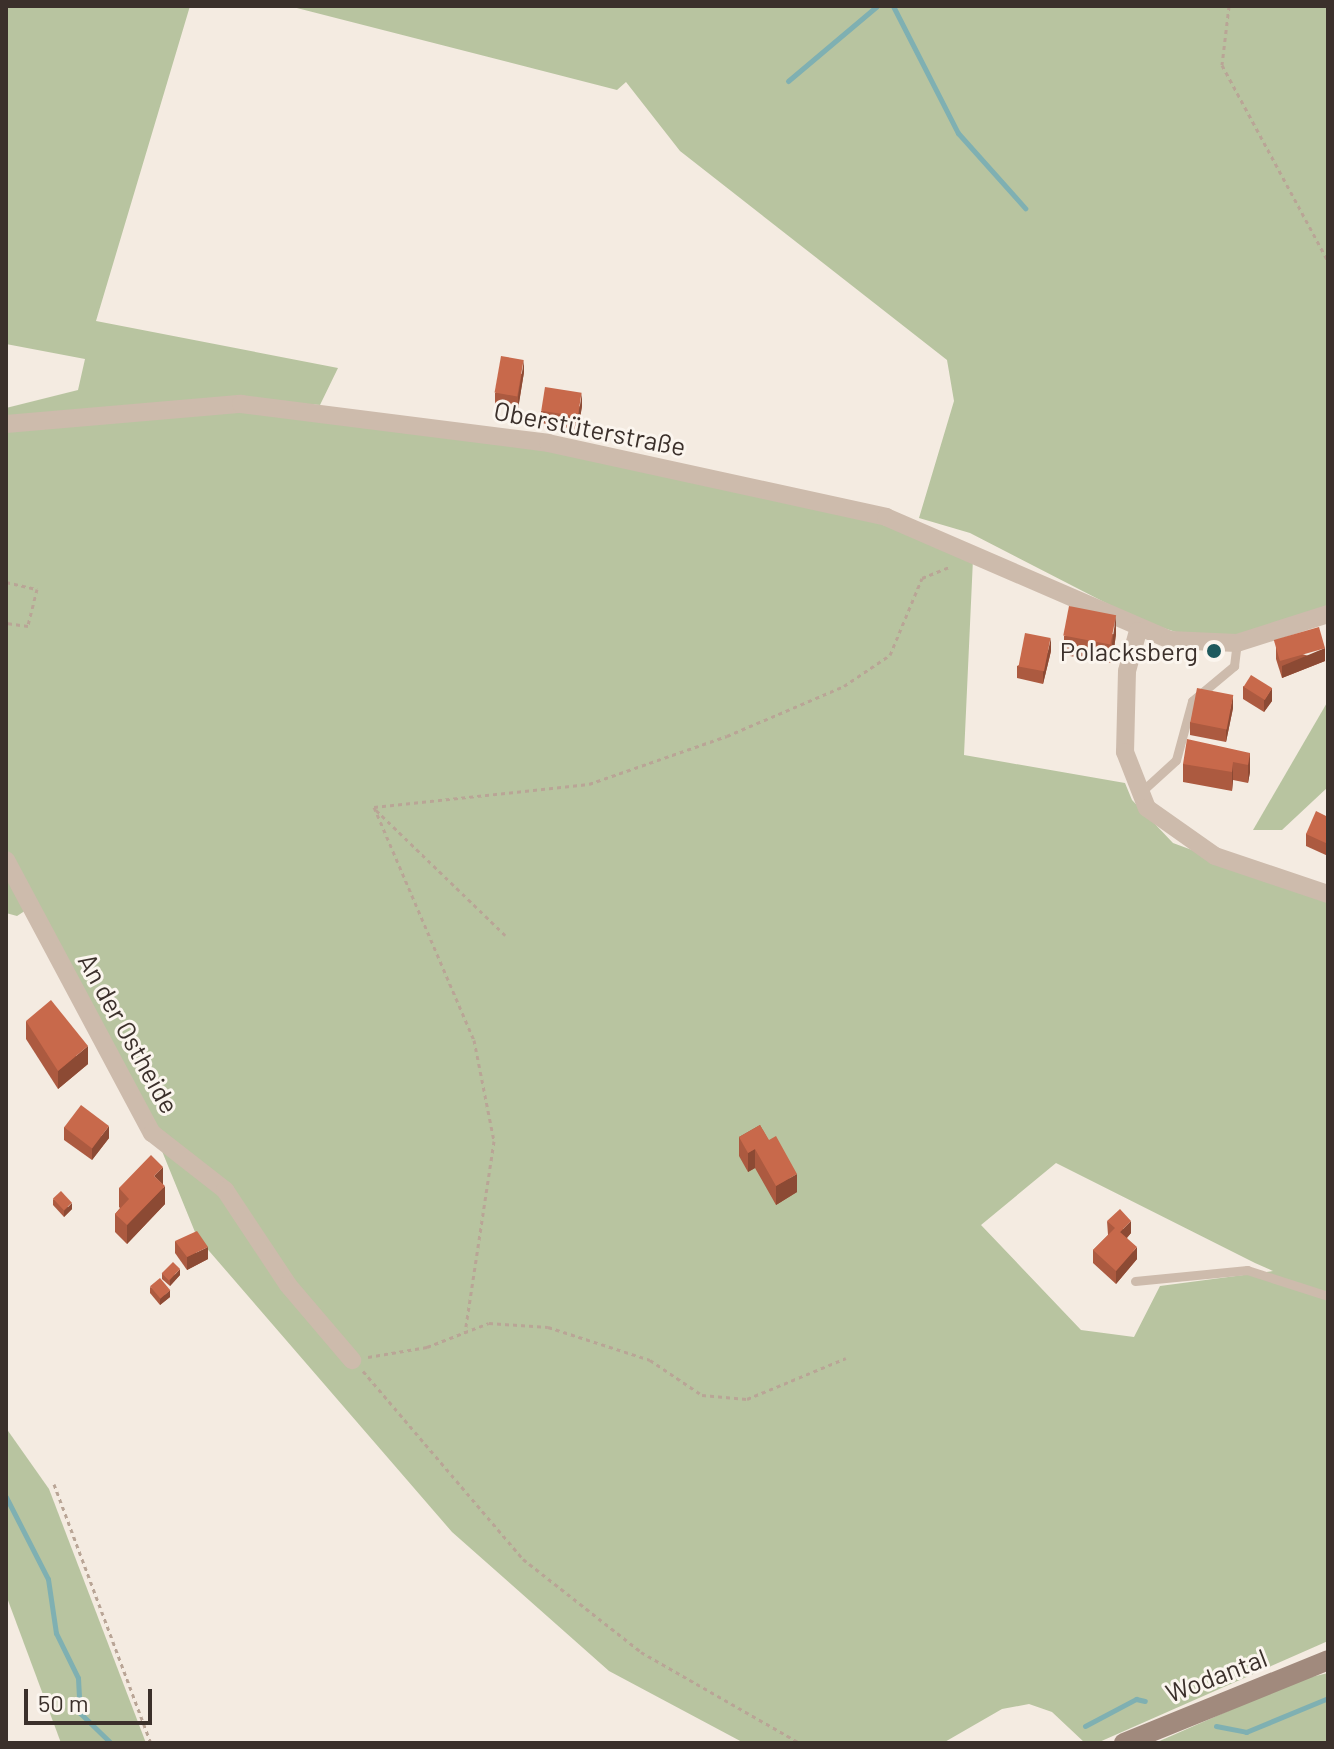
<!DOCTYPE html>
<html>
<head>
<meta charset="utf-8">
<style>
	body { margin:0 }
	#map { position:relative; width:1334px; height:1749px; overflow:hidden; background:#f4ebe1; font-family:Barlow,sans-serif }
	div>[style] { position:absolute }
	.green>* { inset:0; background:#b8c4a0 }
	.stream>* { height:5px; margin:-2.5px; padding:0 2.5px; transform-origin:2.5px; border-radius:2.5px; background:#7fb0b2 }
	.path>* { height:3px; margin-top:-1.5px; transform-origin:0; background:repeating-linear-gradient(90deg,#b9a596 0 4px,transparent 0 8px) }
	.lane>* { height:9px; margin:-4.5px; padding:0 4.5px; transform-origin:4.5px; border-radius:4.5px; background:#cdbbac }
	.street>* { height:18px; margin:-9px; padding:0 9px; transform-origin:9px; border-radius:9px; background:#cdbbac }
	.secondary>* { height:20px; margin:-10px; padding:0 10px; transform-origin:10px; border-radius:10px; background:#a18a7d }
	.wall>* { inset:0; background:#ac5a40 }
	.shaded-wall>* { inset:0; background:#8c4a34 }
	.building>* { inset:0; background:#c8694b; transform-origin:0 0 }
	.dots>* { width:22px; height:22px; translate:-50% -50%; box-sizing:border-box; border:4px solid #fbf5ee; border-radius:50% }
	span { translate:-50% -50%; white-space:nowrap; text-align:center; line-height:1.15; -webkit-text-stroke:6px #fbf5ee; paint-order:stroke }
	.street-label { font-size:26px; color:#3b302b }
	.poi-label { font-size:26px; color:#3b302b }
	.right { translate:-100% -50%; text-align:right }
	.frame { position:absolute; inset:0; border:8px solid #3b302b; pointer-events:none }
	.scale { position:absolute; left:24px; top:1689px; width:128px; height:36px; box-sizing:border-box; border:4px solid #3b302b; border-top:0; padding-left:10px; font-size:24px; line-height:28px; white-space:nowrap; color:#3b302b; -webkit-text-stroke:6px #fbf5ee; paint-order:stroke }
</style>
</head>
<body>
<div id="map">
	<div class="green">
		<div style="clip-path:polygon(evenodd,6px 6px,190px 6px,96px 321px,338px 368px,320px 405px,221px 397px,317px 419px,549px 448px,884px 522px,973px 559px,964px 755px,1125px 783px,1132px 800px,1173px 843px,1328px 900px,1328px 1641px,1097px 1743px,1085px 1743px,1052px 1712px,1029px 1704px,1002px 1709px,943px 1743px,744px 1743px,609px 1671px,452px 1532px,197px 1237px,153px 1129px,37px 903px,17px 916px,6px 913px,6px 408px,78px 390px,85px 359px,6px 344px,6px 6px,1056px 1163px,1255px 1263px,1273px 1271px,1160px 1286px,1134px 1337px,1081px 1330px,981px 1225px,1056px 1163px)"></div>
		<div style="clip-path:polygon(289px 6px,1328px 6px,1328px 608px,1236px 635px,1182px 634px,1139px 620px,970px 533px,919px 518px,954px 401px,947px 360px,680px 151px,626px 82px,617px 90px)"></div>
		<div style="clip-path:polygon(1328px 701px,1328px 787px,1282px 830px,1253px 830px)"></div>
		<div style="clip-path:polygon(6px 1428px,49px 1489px,146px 1743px,61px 1743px,6px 1595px)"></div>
		<div style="clip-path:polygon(1328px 1673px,1328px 1743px,1155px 1743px,1299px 1680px)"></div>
	</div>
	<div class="stream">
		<div style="left:893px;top:6px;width:143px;rotate:62.9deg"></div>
		<div style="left:958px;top:133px;width:101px;rotate:48.2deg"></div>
		<div style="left:788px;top:81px;width:116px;rotate:-40.1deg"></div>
		<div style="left:6px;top:1497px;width:92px;rotate:62.9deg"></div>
		<div style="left:48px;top:1579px;width:55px;rotate:81.6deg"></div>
		<div style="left:56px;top:1633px;width:50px;rotate:63.9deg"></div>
		<div style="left:78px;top:1678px;width:35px;rotate:87deg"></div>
		<div style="left:80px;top:1713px;width:43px;rotate:44.1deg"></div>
		<div style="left:1085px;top:1726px;width:58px;rotate:-27.9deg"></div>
		<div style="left:1136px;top:1699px;width:9px;rotate:13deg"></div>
		<div style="left:1216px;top:1726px;width:31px;rotate:11deg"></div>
		<div style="left:1246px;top:1732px;width:89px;rotate:-22.5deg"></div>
	</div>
	<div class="path">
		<div style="left:1229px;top:6px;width:59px;rotate:96.8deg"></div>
		<div style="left:1222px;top:65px;width:223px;rotate:61.6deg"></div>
		<div style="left:6px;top:582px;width:32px;rotate:13deg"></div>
		<div style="left:37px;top:589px;width:38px;rotate:104deg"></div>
		<div style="left:28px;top:626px;width:22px;rotate:-172deg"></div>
		<div style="left:374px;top:807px;width:216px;rotate:-6.1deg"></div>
		<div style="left:589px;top:784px;width:146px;rotate:-19.2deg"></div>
		<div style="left:727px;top:736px;width:127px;rotate:-23.1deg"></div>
		<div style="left:844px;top:686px;width:55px;rotate:-34deg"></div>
		<div style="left:890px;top:655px;width:83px;rotate:-67.4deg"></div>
		<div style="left:922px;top:578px;width:31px;rotate:-22deg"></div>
		<div style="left:374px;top:807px;width:254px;rotate:66.8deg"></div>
		<div style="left:474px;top:1040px;width:103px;rotate:78.8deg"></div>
		<div style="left:494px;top:1141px;width:193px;rotate:98.6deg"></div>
		<div style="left:376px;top:810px;width:180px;rotate:44.1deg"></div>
		<div style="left:368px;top:1357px;width:60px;rotate:-9.6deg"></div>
		<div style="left:427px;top:1347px;width:66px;rotate:-21.2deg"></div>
		<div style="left:489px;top:1323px;width:59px;rotate:3.9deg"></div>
		<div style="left:548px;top:1327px;width:107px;rotate:17.9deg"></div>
		<div style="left:650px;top:1360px;width:63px;rotate:33.9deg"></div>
		<div style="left:702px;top:1395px;width:45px;rotate:5.1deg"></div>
		<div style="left:747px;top:1399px;width:107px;rotate:-22.5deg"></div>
		<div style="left:363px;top:1371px;width:247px;rotate:49.6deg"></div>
		<div style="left:523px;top:1559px;width:150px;rotate:38.2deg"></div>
		<div style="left:641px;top:1652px;width:183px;rotate:29.8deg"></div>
		<div style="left:54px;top:1484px;width:277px;rotate:69.5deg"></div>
	</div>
	<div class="lane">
		<div style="left:1141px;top:792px;width:47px;rotate:-42.4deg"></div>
		<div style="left:1176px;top:760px;width:61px;rotate:-74.8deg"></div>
		<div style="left:1192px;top:701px;width:55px;rotate:-39.8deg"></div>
		<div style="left:1234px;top:666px;width:23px;rotate:-83deg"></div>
		<div style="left:1135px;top:1281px;width:113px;rotate:-5.6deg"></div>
		<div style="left:1247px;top:1270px;width:85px;rotate:17.8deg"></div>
	</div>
	<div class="street">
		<div style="left:6px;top:424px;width:236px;rotate:-4.9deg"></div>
		<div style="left:241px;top:404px;width:309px;rotate:7.2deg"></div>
		<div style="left:548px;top:443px;width:346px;rotate:12.3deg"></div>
		<div style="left:886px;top:517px;width:309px;rotate:23.4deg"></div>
		<div style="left:1170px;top:640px;width:67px;rotate:2.6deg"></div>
		<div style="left:1237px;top:643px;width:96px;rotate:-17.7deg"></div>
		<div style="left:1138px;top:631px;width:41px;rotate:105.4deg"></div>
		<div style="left:1127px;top:671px;width:81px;rotate:91.4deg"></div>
		<div style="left:1125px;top:752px;width:60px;rotate:68.6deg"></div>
		<div style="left:1147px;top:808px;width:83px;rotate:35.2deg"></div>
		<div style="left:1215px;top:856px;width:119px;rotate:18.6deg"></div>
		<div style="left:6px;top:860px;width:310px;rotate:61.9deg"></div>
		<div style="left:152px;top:1133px;width:93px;rotate:38deg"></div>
		<div style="left:225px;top:1190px;width:114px;rotate:56.4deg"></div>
		<div style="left:288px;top:1285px;width:99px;rotate:49.5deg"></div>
	</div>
	<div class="secondary">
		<div style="left:1124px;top:1743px;width:220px;rotate:-22.1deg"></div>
	</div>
	<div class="wall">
		<div style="clip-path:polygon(524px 372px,518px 409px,495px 406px,495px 393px)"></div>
		<div style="clip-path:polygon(582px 406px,578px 430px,541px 423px,541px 411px)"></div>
		<div style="clip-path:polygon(1116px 634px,1112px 663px,1064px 655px,1064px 636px)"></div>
		<div style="clip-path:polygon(1276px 646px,1325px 661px,1282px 678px,1276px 659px)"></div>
		<div style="clip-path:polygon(1051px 651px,1043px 684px,1017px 678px,1017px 666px)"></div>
		<div style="clip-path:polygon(1243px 686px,1272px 701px,1264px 712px,1243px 699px)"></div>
		<div style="clip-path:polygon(1233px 708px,1226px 742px,1190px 735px,1190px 722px)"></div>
		<div style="clip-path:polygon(1250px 753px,1250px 772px,1248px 783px,1233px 780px,1232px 791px,1183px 782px,1183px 764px)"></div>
		<div style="clip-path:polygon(1328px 817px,1328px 856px,1306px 846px,1306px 834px)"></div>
		<div style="clip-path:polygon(26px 1021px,88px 1064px,58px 1089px,26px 1039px)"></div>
		<div style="clip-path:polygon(760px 1125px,797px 1192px,776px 1205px,755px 1168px,748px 1172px,739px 1156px,739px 1137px)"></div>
		<div style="clip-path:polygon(64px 1127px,109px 1138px,92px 1160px,64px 1140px)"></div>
		<div style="clip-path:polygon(163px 1184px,165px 1204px,127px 1244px,115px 1232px,115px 1214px,120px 1208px,119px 1207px,119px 1188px)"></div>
		<div style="clip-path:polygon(53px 1199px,72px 1209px,64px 1217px,53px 1205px)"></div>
		<div style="clip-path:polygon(1107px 1221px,1131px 1233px,1127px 1238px,1137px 1259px,1116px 1284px,1093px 1263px,1093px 1250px,1108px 1235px)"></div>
		<div style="clip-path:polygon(175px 1241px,208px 1259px,187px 1270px,175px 1253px)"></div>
		<div style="clip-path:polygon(162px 1273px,180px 1275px,170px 1286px,162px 1279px)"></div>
		<div style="clip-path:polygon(150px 1287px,170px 1297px,160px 1305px,150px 1293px)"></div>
	</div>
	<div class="shaded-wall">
		<div style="clip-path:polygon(524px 360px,524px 372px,518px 409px,518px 397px)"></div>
		<div style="clip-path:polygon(582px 393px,582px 406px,578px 430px,578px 417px)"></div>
		<div style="clip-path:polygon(1116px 615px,1116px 634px,1112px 663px,1112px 644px)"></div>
		<div style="clip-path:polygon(1051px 638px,1051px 651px,1043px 684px,1043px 672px)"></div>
		<div style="clip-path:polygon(1325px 648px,1325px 661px,1282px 678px,1282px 666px)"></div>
		<div style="clip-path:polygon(1272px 688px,1272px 701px,1264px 712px,1264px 700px)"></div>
		<div style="clip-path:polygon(1233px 695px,1233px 708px,1226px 742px,1226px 729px)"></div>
		<div style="clip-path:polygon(1250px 753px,1250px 772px,1248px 783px,1248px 765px)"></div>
		<div style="clip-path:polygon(1233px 762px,1233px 780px,1232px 791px,1232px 772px)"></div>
		<div style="clip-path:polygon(88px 1046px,88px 1064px,58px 1089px,58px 1071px)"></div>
		<div style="clip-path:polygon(109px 1126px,109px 1138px,92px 1160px,92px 1148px)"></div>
		<div style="clip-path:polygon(755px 1149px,755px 1168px,748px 1172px,748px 1153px)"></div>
		<div style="clip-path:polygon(163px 1167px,163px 1185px,154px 1176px)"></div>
		<div style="clip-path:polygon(797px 1174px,797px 1192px,776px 1205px,776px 1186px)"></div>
		<div style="clip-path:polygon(165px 1186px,165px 1204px,127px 1244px,127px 1225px)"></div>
		<div style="clip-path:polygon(72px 1203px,72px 1209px,64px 1217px,64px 1211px)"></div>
		<div style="clip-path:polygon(1131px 1221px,1131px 1233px,1120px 1245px,1120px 1232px)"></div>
		<div style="clip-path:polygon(208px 1247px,208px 1259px,187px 1270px,187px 1257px)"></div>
		<div style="clip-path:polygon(1137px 1247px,1137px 1259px,1116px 1284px,1116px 1271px)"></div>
		<div style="clip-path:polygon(180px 1269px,180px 1275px,170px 1286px,170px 1280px)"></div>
		<div style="clip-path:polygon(170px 1290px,170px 1297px,160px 1305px,160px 1299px)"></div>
	</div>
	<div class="building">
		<div style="left:501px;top:356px;width:23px;height:37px;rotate:10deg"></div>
		<div style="left:545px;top:387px;width:37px;height:24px;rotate:9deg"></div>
		<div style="left:1069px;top:606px;width:48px;height:30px;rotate:11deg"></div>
		<div style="left:1319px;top:627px;width:22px;height:47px;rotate:74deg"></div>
		<div style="left:1025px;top:633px;width:26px;height:34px;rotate:11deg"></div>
		<div style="left:1251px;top:675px;width:25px;height:14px;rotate:32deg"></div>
		<div style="left:1197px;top:688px;width:37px;height:35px;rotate:11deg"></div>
		<div style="clip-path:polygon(1187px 739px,1250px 753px,1248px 765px,1233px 762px,1232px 772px,1183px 764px)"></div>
		<div style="clip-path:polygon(1316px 811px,1328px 817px,1328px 844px,1306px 834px)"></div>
		<div style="clip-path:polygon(51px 1000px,88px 1046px,58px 1071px,26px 1021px)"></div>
		<div style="left:81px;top:1105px;width:35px;height:28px;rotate:37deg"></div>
		<div style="clip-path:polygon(760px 1125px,769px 1140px,776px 1136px,797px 1174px,776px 1186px,755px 1149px,748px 1153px,739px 1137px)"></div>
		<div style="clip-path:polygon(151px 1155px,163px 1167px,154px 1176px,165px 1186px,127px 1225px,115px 1214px,129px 1199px,119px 1188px)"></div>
		<div style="left:61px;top:1191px;width:16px;height:11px;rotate:47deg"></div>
		<div style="clip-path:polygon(1120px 1209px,1131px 1221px,1120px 1232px,1137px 1247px,1116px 1271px,1093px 1250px,1115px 1228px,1107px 1221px)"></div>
		<div style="clip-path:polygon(197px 1231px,208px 1247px,187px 1257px,175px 1241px)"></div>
		<div style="left:173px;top:1262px;width:10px;height:16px;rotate:45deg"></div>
		<div style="left:160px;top:1278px;width:16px;height:13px;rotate:50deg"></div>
	</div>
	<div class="dots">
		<div style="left:1214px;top:651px;background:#1f5a5e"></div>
	</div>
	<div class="street-label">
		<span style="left:590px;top:428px;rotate:11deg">Oberstüterstraße</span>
		<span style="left:129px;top:1033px;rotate:61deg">An der Ostheide</span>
		<span style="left:1216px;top:1675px;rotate:-21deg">Wodantal</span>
	</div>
	<div class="poi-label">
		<span class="right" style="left:1198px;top:651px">Polacksberg</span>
	</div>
	<div class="frame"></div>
	<div class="scale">50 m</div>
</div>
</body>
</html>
